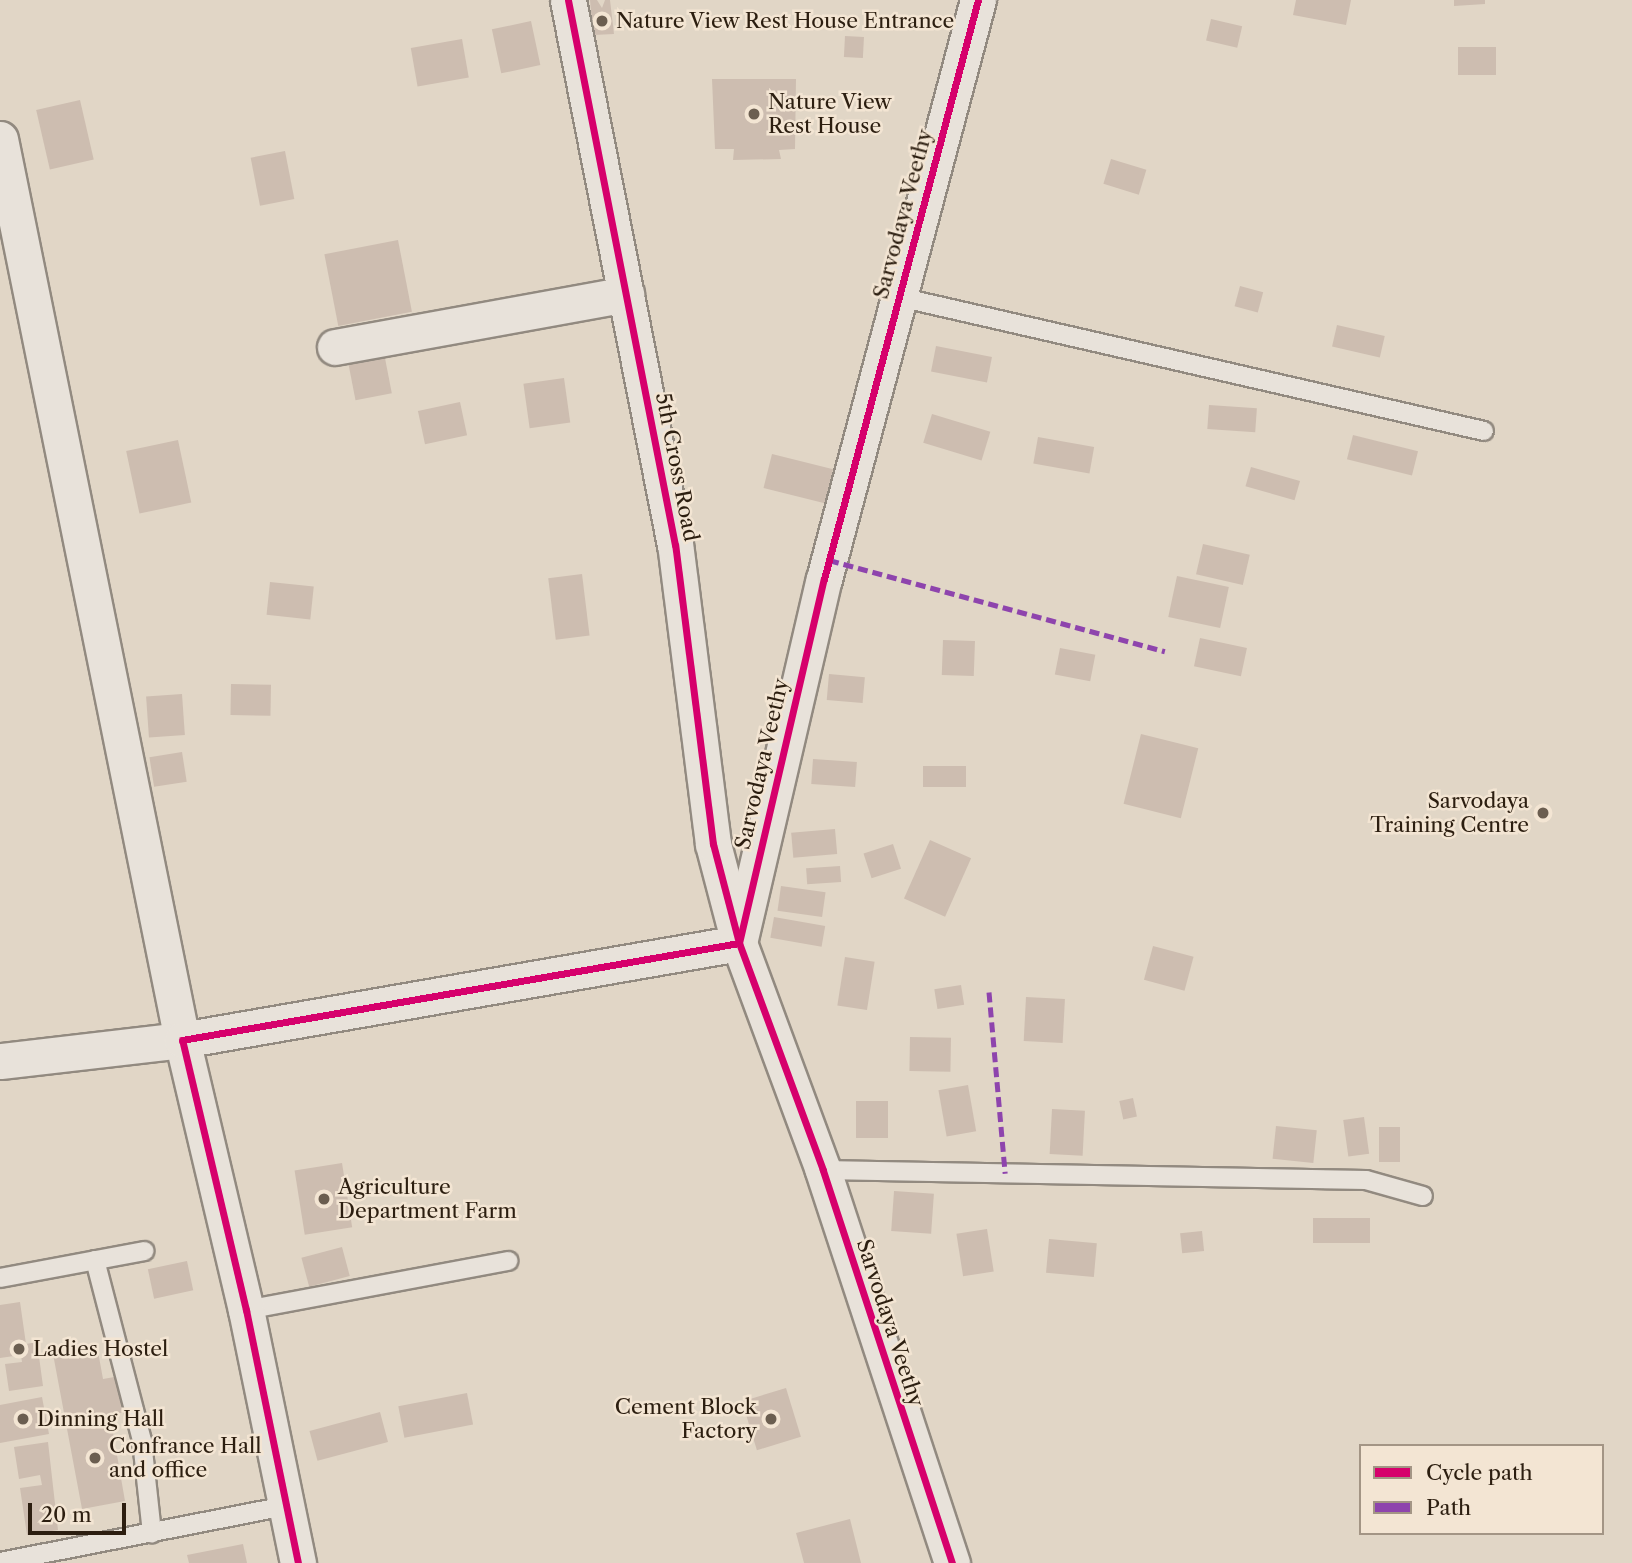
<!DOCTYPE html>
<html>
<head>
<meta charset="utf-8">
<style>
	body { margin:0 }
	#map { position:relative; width:1632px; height:1563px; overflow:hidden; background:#e1d6c6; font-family:"Libre Caslon Text",serif }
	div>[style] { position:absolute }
	.building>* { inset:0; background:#cdbdb0; transform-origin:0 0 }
	.roads { filter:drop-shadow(2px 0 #928a80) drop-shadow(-2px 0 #928a80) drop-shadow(0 2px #928a80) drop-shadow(0 -2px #928a80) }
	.service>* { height:18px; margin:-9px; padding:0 9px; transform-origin:9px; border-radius:9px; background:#e8e2da }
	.minor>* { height:35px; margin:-17.5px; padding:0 17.5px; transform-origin:17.5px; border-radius:17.5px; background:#e8e2da }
	.quiet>* { height:5px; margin-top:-2.5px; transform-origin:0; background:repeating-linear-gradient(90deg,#8e44ad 0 10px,transparent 0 15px) }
	.cycleway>* { height:7px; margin:-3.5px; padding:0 3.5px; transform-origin:3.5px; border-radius:3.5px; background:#d6006c }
	.dots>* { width:19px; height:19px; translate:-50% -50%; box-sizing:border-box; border:4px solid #f3e5d3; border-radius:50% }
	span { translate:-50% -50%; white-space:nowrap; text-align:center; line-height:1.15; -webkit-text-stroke:5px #f3e5d3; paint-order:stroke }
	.poi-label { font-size:21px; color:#2c1e10 }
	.left { translate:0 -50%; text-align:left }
	.right { translate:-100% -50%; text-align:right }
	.street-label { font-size:21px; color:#2c1e10 }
	.legend { position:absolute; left:1359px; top:1444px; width:245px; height:91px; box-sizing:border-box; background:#f3e5d3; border:2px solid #a39585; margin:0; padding:9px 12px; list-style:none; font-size:21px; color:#2c1e10 }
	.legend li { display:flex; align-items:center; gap:14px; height:35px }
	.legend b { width:35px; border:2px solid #a39585 }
	.scale { position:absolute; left:28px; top:1503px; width:98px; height:32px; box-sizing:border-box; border:4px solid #2c1e10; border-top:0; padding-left:9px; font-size:21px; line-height:24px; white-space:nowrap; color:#2c1e10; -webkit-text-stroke:5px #f3e5d3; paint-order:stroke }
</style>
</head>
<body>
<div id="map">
	<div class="building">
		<div style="clip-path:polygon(590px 0,597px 0,602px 8px,605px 0,610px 0,614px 34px,593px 35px)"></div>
		<div style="clip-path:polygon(1296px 0,1351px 0,1346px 25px,1293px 15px)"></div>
		<div style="clip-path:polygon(1454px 0,1485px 0,1485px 4px,1454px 6px)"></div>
		<div style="left:1211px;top:19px;width:32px;height:22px;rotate:13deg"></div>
		<div style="left:531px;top:21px;width:45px;height:40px;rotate:78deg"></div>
		<div style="left:845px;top:36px;width:19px;height:21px;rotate:3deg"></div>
		<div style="left:462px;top:39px;width:39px;height:52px;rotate:80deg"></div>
		<div style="left:1458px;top:47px;width:38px;height:28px"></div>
		<div style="clip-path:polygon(712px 79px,796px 79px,795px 149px,779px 150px,781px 159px,733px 160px,734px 149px,715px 149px)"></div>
		<div style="left:80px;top:100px;width:61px;height:45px;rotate:77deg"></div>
		<div style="left:285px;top:151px;width:49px;height:35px;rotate:79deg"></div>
		<div style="left:1111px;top:159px;width:37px;height:26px;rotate:17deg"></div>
		<div style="left:398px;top:240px;width:73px;height:75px;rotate:79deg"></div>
		<div style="left:1240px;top:286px;width:24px;height:21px;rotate:15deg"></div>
		<div style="left:1337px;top:325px;width:49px;height:22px;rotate:13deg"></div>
		<div style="left:936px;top:346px;width:57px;height:26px;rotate:11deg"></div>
		<div style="left:384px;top:353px;width:41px;height:37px;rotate:79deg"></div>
		<div style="left:564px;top:378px;width:45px;height:41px;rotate:82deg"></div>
		<div style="left:460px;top:402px;width:34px;height:43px;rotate:78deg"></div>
		<div style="left:1209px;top:405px;width:48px;height:24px;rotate:4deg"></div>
		<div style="left:932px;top:414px;width:61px;height:30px;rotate:17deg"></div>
		<div style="left:1353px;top:435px;width:67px;height:25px;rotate:14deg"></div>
		<div style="left:1038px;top:437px;width:57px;height:27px;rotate:10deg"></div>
		<div style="left:178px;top:440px;width:64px;height:53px;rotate:78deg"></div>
		<div style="left:772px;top:454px;width:63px;height:35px;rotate:14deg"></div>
		<div style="left:1251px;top:467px;width:51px;height:20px;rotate:16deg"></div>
		<div style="left:1203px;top:544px;width:48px;height:31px;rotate:13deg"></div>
		<div style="left:582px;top:574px;width:62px;height:34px;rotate:83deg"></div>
		<div style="left:1177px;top:576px;width:53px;height:42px;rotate:12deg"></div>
		<div style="left:270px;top:582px;width:44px;height:33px;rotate:6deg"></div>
		<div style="left:1200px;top:638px;width:48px;height:29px;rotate:12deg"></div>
		<div style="left:943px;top:640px;width:32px;height:35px;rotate:2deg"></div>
		<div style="left:1060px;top:648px;width:36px;height:27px;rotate:11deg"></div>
		<div style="left:829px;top:674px;width:36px;height:26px;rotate:5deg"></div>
		<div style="left:231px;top:684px;width:40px;height:31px;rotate:1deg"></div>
		<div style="left:182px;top:694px;width:41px;height:36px;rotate:86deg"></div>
		<div style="left:1141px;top:734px;width:59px;height:72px;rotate:14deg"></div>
		<div style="left:182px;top:752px;width:30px;height:33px;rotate:81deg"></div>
		<div style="left:813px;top:759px;width:44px;height:25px;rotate:4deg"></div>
		<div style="left:923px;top:766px;width:43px;height:21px"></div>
		<div style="left:835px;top:829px;width:25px;height:44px;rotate:85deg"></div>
		<div style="left:930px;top:840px;width:45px;height:64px;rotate:24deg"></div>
		<div style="left:893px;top:844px;width:26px;height:31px;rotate:72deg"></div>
		<div style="left:840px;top:866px;width:16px;height:34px;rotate:86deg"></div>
		<div style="left:781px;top:886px;width:45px;height:25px;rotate:8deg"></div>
		<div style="left:774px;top:917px;width:52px;height:21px;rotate:10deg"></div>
		<div style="left:1153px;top:946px;width:42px;height:35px;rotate:15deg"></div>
		<div style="left:845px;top:957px;width:30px;height:49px;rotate:9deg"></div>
		<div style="left:961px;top:985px;width:20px;height:27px;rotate:81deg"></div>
		<div style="left:1026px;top:997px;width:39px;height:44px;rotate:3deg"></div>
		<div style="left:910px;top:1037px;width:41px;height:34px;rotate:1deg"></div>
		<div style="left:968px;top:1085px;width:47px;height:30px;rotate:80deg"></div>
		<div style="left:1133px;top:1098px;width:19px;height:14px;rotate:78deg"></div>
		<div style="left:856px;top:1101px;width:32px;height:37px"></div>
		<div style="left:1052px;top:1109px;width:33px;height:45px;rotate:3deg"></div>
		<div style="left:1364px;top:1117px;width:37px;height:21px;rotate:82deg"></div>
		<div style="left:1276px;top:1126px;width:41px;height:33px;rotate:6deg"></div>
		<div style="left:1379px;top:1127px;width:21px;height:35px"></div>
		<div style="left:342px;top:1163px;width:65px;height:48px;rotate:81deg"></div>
		<div style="left:894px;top:1191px;width:40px;height:40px;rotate:4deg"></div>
		<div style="left:1313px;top:1218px;width:57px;height:25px"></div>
		<div style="left:987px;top:1229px;width:43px;height:31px;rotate:81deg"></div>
		<div style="left:1202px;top:1231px;width:20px;height:22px;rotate:84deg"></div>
		<div style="left:1049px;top:1239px;width:48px;height:34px;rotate:5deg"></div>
		<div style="left:342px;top:1247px;width:30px;height:42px;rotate:75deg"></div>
		<div style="left:187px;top:1261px;width:30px;height:40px;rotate:78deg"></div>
		<div style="clip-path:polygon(20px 1302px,26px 1344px,37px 1342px,43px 1386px,9px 1391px,5px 1364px,22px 1362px,21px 1355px,0 1358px,0 1305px)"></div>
		<div style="clip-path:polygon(97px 1346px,103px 1379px,120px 1376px,126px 1412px,110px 1415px,125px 1501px,82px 1509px,53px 1354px)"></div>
		<div style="left:786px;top:1388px;width:51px;height:46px;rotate:73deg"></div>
		<div style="left:467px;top:1393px;width:32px;height:70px;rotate:79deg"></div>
		<div style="clip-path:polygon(42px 1397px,49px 1434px,0 1443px,0 1405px)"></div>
		<div style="left:380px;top:1412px;width:31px;height:73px;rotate:75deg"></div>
		<div style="clip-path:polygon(48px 1442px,58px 1530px,27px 1535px,20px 1488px,42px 1485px,40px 1475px,19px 1479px,14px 1447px)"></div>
		<div style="clip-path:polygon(850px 1519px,861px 1563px,804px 1563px,796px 1533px)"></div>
		<div style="clip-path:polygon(243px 1544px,247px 1563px,189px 1563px,187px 1555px)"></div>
	</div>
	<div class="roads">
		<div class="service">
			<div style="left:899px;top:297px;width:600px;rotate:12.9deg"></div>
			<div style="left:823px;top:1170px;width:543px;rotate:1.06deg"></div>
			<div style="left:1366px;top:1180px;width:59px;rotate:15.7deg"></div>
			<div style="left:95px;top:1260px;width:187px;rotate:75.4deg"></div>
			<div style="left:142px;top:1441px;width:93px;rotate:83.8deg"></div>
			<div style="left:0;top:1278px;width:147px;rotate:-10.6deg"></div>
			<div style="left:246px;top:1310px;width:267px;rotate:-10.6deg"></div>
			<div style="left:0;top:1562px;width:291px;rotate:-11.1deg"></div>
		</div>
		<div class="minor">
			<div style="left:0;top:139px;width:919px;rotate:78.58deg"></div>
			<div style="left:182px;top:1040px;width:183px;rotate:173.4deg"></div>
			<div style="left:335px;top:347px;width:296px;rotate:-10.3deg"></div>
			<div style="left:298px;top:1563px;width:258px;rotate:-101.6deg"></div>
			<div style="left:246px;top:1310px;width:277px;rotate:-103.3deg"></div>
			<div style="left:182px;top:1040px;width:565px;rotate:-9.88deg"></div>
			<div style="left:739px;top:943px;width:102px;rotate:-104.7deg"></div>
			<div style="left:713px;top:844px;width:301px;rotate:-97.2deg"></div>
			<div style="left:675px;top:545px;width:555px;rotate:-101.11deg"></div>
			<div style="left:952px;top:1563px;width:414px;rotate:-108.2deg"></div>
			<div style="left:823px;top:1170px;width:242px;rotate:-110.3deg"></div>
			<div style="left:739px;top:943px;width:374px;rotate:-76.9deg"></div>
			<div style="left:824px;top:579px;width:599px;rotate:-75.11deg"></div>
		</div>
	</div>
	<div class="quiet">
		<div style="left:829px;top:560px;width:348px;rotate:15.2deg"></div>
		<div style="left:989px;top:992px;width:182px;rotate:84.9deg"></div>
	</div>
	<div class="cycleway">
		<div style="left:298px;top:1563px;width:258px;rotate:-101.6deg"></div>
		<div style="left:246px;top:1310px;width:277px;rotate:-103.3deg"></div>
		<div style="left:182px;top:1040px;width:565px;rotate:-9.88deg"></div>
		<div style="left:739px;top:943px;width:102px;rotate:-104.7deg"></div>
		<div style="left:713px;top:844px;width:301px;rotate:-97.2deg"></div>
		<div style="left:675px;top:545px;width:555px;rotate:-101.11deg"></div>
		<div style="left:952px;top:1563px;width:414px;rotate:-108.2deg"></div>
		<div style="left:823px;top:1170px;width:242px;rotate:-110.3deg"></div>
		<div style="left:739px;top:943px;width:374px;rotate:-76.9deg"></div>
		<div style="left:824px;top:579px;width:599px;rotate:-75.11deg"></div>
	</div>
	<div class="dots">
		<div style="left:602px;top:21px;background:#6b5e50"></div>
		<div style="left:754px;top:114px;background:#6b5e50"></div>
		<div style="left:1543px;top:813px;background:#6b5e50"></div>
		<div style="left:324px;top:1199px;background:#6b5e50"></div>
		<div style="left:19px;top:1349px;background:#6b5e50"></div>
		<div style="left:23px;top:1419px;background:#6b5e50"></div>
		<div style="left:771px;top:1419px;background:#6b5e50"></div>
		<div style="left:95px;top:1458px;background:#6b5e50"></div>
	</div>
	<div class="poi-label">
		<span class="left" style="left:616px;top:21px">Nature View Rest House Entrance</span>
		<span class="left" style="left:768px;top:114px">Nature View<br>Rest House</span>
		<span class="right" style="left:1529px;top:813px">Sarvodaya<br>Training Centre</span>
		<span class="left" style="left:338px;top:1199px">Agriculture<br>Department Farm</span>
		<span class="left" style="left:33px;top:1349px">Ladies Hostel</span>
		<span class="right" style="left:757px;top:1419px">Cement Block<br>Factory</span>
		<span class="left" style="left:37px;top:1419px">Dinning Hall</span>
		<span class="left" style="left:109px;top:1458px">Confrance Hall<br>and office</span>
	</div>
	<div class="street-label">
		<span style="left:903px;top:214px;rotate:-75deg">Sarvodaya Veethy</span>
		<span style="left:677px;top:467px;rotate:79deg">5th Cross Road</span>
		<span style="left:762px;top:764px;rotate:-77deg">Sarvodaya Veethy</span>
		<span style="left:890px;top:1323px;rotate:72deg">Sarvodaya Veethy</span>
	</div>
	<ul class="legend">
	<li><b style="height:9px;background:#d6006c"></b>Cycle path</li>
	<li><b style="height:9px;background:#8e44ad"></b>Path</li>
	</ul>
	<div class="scale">20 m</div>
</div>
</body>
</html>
